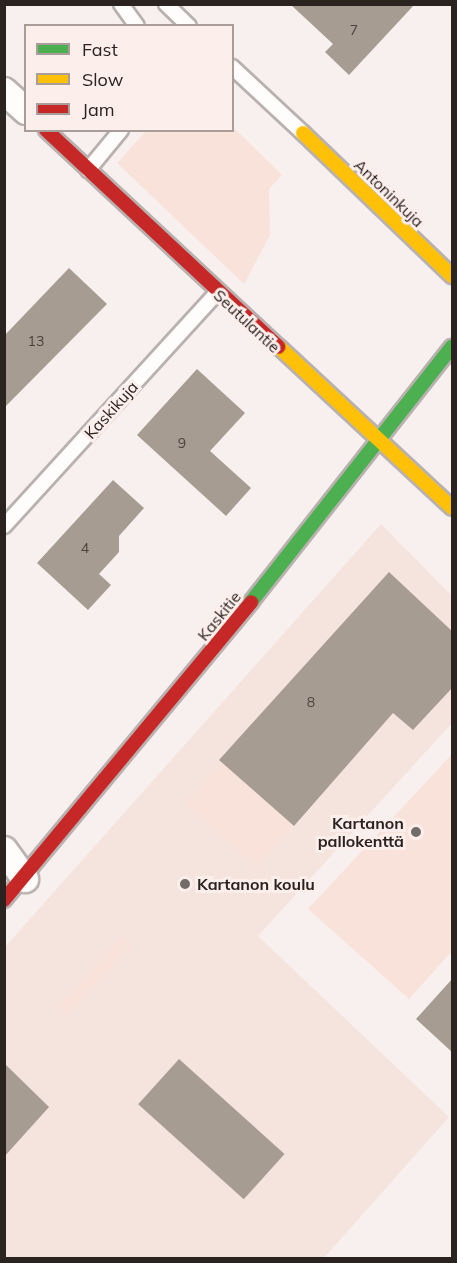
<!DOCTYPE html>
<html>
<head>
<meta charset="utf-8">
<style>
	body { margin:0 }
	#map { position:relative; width:457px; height:1263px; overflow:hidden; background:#f8f0ee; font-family:Mulish,sans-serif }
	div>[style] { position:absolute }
	.education>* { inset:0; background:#f5e4de }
	.green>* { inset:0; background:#f9e2da; transform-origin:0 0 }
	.building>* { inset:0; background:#a79c92; transform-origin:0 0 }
	.roads { filter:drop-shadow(2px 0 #b9b1af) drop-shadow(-2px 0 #b9b1af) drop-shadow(0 2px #b9b1af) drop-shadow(0 -2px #b9b1af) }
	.lane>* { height:14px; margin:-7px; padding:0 7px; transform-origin:7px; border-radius:7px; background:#fefdfc }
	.street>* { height:26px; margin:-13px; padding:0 13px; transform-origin:13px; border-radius:13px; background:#fefdfc }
	.fast>* { height:14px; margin:-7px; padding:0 7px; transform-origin:7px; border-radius:7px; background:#4caf50 }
	.slow>* { height:14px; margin:-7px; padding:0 7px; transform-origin:7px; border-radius:7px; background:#ffc107 }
	.jam>* { height:14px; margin:-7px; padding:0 7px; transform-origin:7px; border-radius:7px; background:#c62828 }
	.dots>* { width:16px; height:16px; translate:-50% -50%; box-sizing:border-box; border:3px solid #fceeea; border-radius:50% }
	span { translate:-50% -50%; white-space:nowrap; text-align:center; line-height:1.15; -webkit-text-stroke:6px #fceeea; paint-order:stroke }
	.number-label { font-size:14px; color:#4a413c }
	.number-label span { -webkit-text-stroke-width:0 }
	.street-label { font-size:16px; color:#2b2320 }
	.poi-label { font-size:16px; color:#2b2320; font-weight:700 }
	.right { translate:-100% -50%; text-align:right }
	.left { translate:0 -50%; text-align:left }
	.frame { position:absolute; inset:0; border:6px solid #2b2320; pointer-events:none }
	.legend { position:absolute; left:24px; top:24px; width:210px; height:108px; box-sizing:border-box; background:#fceeea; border:2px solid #a89d99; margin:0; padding:8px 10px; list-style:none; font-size:18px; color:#2b2320 }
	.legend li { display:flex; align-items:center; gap:12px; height:30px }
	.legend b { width:30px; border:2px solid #a89d99 }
</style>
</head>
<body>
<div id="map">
	<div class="education">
		<div style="clip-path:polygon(381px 524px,452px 596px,452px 723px,258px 936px,449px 1117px,324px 1258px,5px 1258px,4px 948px)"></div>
	</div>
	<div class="green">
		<div style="clip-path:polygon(233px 127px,282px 175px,269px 189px,270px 235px,244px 284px,117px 163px,146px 131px)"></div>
		<div style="clip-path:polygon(452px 754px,452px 951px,409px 999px,308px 909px)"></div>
		<div style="left:222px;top:762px;width:96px;height:56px;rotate:42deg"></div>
		<div style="left:122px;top:936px;width:13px;height:95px;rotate:42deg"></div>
	</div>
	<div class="building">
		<div style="clip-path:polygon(290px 4px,415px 4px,349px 75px,325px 52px,333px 44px)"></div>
		<div style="clip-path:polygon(69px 268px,107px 304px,4px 408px,4px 336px)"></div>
		<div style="clip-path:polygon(197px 369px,245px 413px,210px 451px,251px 488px,226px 516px,137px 435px)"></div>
		<div style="clip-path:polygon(113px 480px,144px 508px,119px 536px,119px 552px,99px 574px,111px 585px,88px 610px,37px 563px)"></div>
		<div style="clip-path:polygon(389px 572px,453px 632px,453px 687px,413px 730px,393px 713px,294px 826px,219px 760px)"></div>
		<div style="clip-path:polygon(453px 978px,453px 1053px,416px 1019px)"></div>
		<div style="left:179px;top:1059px;width:142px;height:61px;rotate:42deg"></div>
		<div style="clip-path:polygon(4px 1063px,49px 1107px,4px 1157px)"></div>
	</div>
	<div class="roads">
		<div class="lane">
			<div style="left:121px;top:4px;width:27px;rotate:54deg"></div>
			<div style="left:166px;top:4px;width:32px;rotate:44deg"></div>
			<div style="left:232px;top:67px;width:97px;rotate:42.9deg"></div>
			<div style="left:88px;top:170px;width:52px;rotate:-50.5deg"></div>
			<div style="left:4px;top:526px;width:316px;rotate:-47.6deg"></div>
		</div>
		<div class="street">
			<div style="left:4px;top:91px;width:30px;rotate:42deg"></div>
			<div style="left:4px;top:850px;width:36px;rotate:54deg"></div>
		</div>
		<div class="fast">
			<div style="left:251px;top:602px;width:325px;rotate:-51.8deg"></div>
		</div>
		<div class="slow">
			<div style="left:303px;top:133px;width:207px;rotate:43.8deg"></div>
			<div style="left:279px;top:347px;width:236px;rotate:42.9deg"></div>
		</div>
		<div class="jam">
			<div style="left:46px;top:130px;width:318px;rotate:43deg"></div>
			<div style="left:4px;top:900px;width:387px;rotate:-50.3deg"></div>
		</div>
	</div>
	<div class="dots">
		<div style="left:416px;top:832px;background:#736b68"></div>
		<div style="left:185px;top:884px;background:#736b68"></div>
	</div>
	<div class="number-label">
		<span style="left:354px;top:30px">7</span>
		<span style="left:36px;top:341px">13</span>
		<span style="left:182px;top:443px">9</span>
		<span style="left:85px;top:548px">4</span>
		<span style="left:311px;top:702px">8</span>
	</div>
	<div class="street-label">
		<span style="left:389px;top:193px;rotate:44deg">Antoninkuja</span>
		<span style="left:247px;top:321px;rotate:43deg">Seutulantie</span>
		<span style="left:111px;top:410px;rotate:-48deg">Kaskikuja</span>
		<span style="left:219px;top:616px;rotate:-51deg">Kaskitie</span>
	</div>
	<div class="poi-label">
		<span class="right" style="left:404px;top:832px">Kartanon<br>pallokenttä</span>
		<span class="left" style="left:197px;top:884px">Kartanon koulu</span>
	</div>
	<div class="frame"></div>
	<ul class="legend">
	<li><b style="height:8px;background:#4caf50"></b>Fast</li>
	<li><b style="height:8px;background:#ffc107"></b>Slow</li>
	<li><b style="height:8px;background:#c62828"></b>Jam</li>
	</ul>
</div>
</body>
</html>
